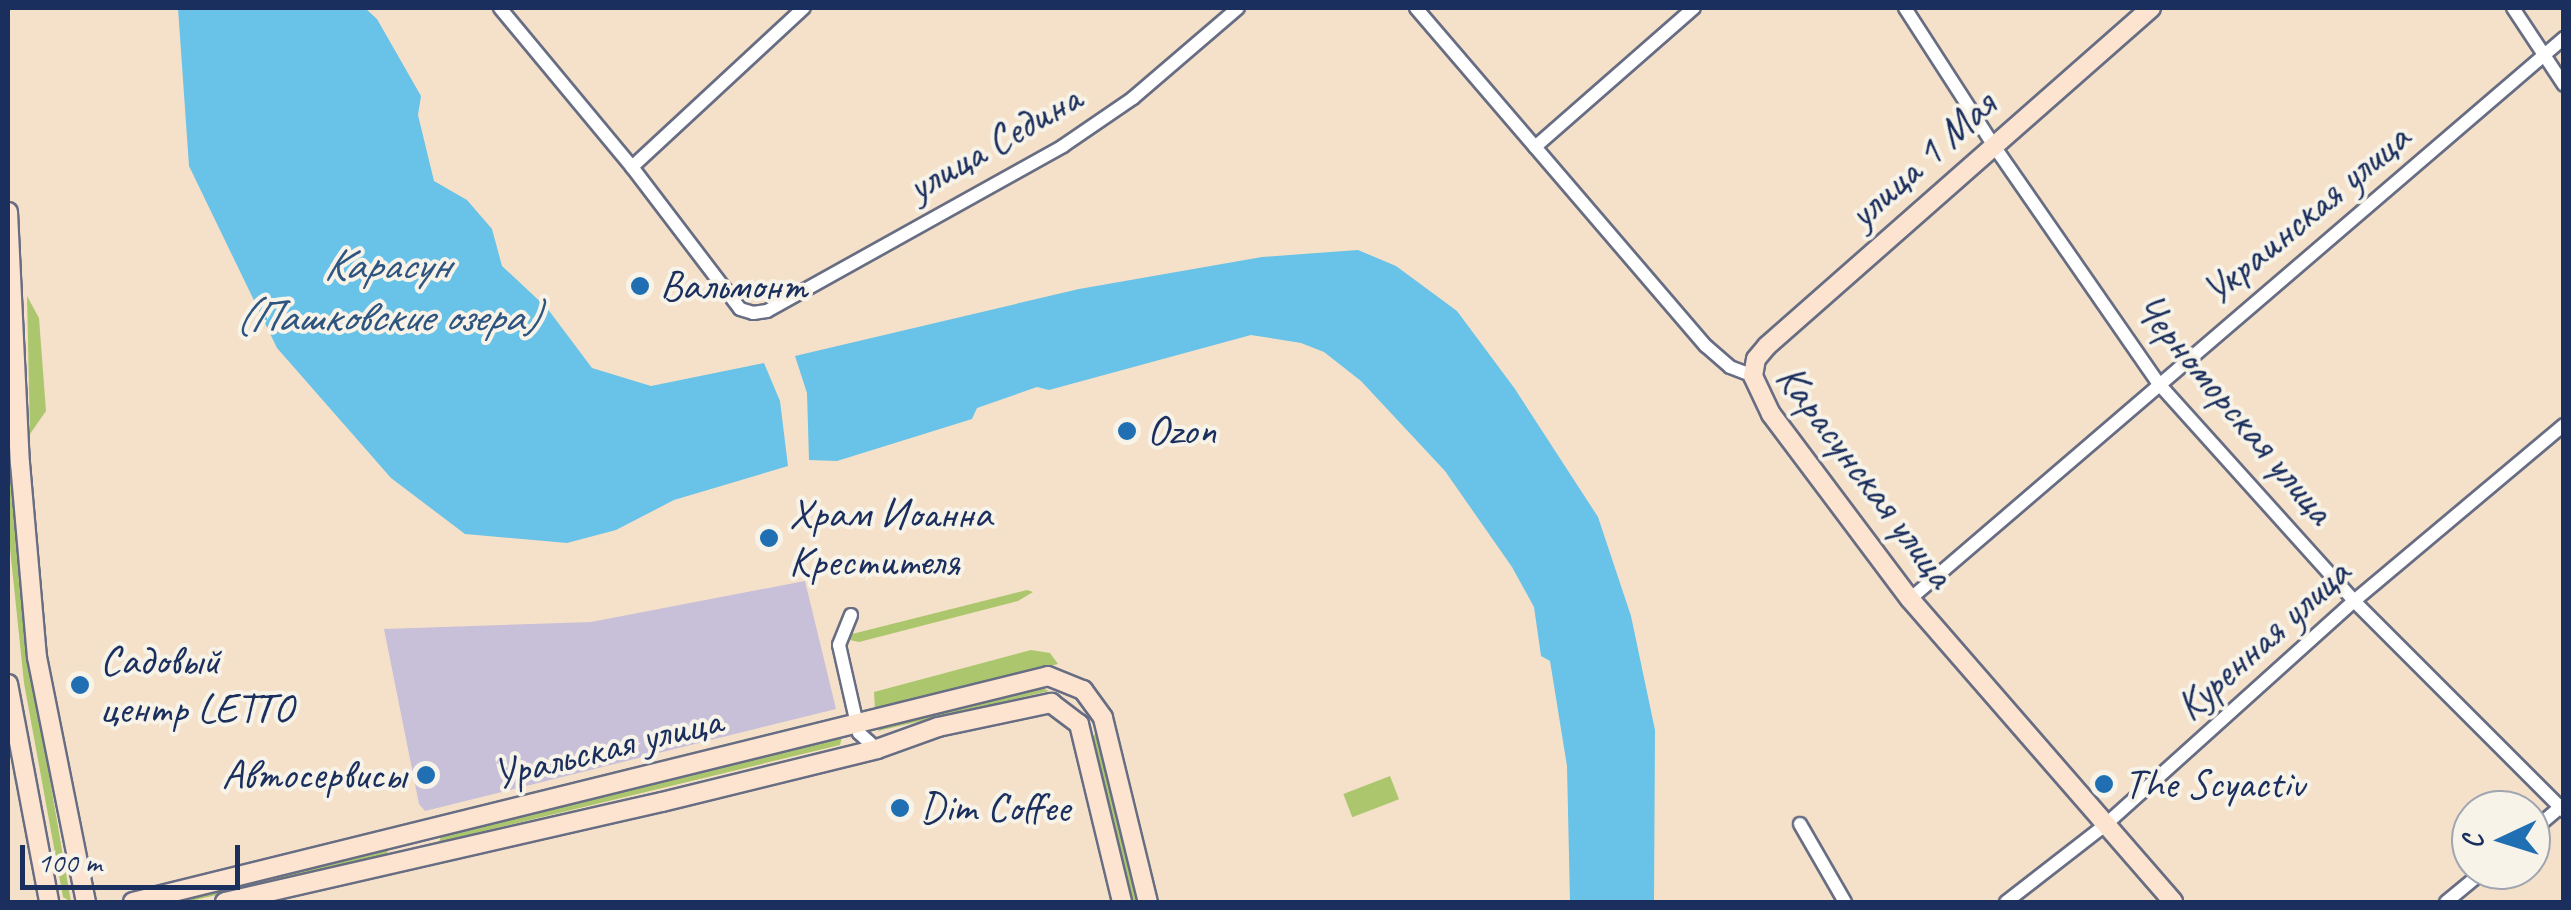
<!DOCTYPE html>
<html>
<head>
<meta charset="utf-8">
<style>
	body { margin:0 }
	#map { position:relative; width:2571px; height:910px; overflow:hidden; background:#f5e1c9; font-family:Caveat,sans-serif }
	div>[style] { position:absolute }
	.industrial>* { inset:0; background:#c8bfd8 }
	.green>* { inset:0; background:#acc66d; transform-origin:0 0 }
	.water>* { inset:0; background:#69c2e7 }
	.roads { filter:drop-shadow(2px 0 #676d83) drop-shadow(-2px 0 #676d83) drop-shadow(0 2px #676d83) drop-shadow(0 -2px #676d83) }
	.street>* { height:12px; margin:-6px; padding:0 6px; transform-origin:6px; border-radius:6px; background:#fff }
	.secondary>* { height:18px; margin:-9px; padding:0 9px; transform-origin:9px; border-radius:9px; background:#fde4d0 }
	.dots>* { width:28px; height:28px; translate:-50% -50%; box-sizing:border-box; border:5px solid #f7f3e8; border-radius:50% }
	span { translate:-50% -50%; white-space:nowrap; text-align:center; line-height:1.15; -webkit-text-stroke:8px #f7f3e8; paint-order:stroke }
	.street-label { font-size:42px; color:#1b2f5e }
	.poi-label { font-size:42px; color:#1b2f5e }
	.left { translate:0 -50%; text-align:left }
	.right { translate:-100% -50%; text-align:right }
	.water-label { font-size:45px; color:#2e5480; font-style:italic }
	.frame { position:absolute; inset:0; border:10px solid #1b2f5e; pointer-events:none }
	.north { position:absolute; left:2451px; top:790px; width:100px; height:100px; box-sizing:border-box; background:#f7f3e8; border:2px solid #9fa5b1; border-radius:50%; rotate:266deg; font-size:28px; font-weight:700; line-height:40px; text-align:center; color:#1b2f5e }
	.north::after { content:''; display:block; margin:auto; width:35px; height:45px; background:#1f6fb2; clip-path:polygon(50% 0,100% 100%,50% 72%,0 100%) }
	.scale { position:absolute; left:20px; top:845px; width:220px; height:45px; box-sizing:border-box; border:5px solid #1b2f5e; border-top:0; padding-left:12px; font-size:30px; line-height:35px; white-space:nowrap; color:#1b2f5e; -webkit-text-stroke:8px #f7f3e8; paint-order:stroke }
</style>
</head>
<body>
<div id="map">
	<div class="industrial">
		<div style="clip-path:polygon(805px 581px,836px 709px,425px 811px,419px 804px,384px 629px,591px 622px)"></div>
	</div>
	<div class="green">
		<div style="clip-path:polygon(27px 296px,39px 318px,46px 411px,30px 434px)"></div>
		<div style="clip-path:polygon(8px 482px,12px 482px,37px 705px,71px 902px,63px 897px,24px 683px,8px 529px)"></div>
		<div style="clip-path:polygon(1027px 590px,1033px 592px,1018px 601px,859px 642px,850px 640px,852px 634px)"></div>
		<div style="clip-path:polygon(1031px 650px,1050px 653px,1058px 664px,875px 710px,874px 692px)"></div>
		<div style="clip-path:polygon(1040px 687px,1049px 691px,878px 731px,882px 726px)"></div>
		<div style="clip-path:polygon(1097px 729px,1140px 902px,1132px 902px,1093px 738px)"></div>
		<div style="clip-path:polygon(836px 737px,842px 737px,840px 745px,439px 842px,442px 834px)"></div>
		<div style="left:1390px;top:776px;width:25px;height:50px;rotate:69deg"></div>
		<div style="clip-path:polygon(389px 848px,386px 856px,186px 902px,191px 896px)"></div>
	</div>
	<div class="water">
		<div style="clip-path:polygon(178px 8px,365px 8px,377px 19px,421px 96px,418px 115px,434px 181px,467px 200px,492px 229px,502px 266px,547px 308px,592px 368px,651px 386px,764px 363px,780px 401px,788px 466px,674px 500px,616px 530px,567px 543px,465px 534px,391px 478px,277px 348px,189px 166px)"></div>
		<div style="clip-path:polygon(1358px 250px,1396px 266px,1457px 311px,1515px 389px,1598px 517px,1631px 616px,1655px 730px,1654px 902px,1570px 902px,1567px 766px,1550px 661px,1541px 656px,1534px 607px,1512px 567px,1445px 471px,1361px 381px,1324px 352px,1301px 343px,1251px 335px,1049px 390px,1037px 387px,977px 408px,972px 419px,837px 461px,809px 460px,807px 393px,795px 356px,1079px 289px,1262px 257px)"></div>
	</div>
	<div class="roads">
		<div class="street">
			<div style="left:500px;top:8px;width:207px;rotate:50.3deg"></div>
			<div style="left:632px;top:167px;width:178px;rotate:52.7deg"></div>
			<div style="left:740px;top:309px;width:14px;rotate:17deg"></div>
			<div style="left:753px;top:313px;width:14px;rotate:-8deg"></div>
			<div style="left:767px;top:311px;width:339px;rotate:-29.1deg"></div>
			<div style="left:1063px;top:146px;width:85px;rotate:-34.4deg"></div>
			<div style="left:1133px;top:98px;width:138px;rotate:-40.6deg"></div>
			<div style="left:1416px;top:8px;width:445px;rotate:49.4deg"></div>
			<div style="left:1706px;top:346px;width:32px;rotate:41deg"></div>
			<div style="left:1730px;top:367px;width:25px;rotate:21deg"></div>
			<div style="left:1905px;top:8px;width:161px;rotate:57.2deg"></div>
			<div style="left:1992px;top:143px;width:292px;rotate:55.3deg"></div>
			<div style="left:2158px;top:383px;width:293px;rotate:48deg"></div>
			<div style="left:2354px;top:601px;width:297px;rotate:45deg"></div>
			<div style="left:2513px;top:8px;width:92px;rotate:56.5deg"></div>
			<div style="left:1535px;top:147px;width:211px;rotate:-41.2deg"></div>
			<div style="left:632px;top:167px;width:234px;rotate:-42.8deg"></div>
			<div style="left:1910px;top:599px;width:862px;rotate:-40.62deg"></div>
			<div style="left:851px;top:615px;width:32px;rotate:112deg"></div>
			<div style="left:839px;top:645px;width:90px;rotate:77.2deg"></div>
			<div style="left:859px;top:733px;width:24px;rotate:42deg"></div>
			<div style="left:1800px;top:824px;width:90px;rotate:60deg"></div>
			<div style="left:2531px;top:832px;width:43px;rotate:-40.3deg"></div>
			<div style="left:2006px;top:902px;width:124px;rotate:-37.8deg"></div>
			<div style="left:2104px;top:826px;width:336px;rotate:-42deg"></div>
			<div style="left:2354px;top:601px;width:274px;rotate:-40deg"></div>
			<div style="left:2446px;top:902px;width:50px;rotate:-39.4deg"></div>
		</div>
		<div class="secondary">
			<div style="left:2151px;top:8px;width:512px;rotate:138.65deg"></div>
			<div style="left:1767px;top:346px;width:17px;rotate:130deg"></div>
			<div style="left:1756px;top:359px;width:17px;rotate:100deg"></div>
			<div style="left:1753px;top:376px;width:42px;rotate:64.7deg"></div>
			<div style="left:1771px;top:414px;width:231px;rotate:53.1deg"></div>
			<div style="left:1910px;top:599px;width:401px;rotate:49deg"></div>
			<div style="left:8px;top:212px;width:251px;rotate:87.3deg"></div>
			<div style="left:20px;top:463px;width:195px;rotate:85deg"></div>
			<div style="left:37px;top:657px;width:250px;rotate:78.7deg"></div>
			<div style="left:8px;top:684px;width:222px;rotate:79.3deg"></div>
			<div style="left:133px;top:902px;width:942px;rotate:-13.87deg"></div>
			<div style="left:1048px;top:676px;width:38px;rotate:22deg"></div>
			<div style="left:1083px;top:690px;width:34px;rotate:54deg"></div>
			<div style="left:1103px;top:718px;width:189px;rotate:76.3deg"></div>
			<div style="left:225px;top:902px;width:448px;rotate:-12.9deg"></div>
			<div style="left:662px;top:802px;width:221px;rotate:-13.8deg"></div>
			<div style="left:877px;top:749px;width:65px;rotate:-19.8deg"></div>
			<div style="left:938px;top:727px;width:116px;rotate:-12deg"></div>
			<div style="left:1051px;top:703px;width:35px;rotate:37deg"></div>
			<div style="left:1079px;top:724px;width:183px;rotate:76.4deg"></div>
		</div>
	</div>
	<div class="dots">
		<div style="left:640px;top:286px;background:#1f6fb2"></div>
		<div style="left:1127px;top:431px;background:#1f6fb2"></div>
		<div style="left:769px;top:538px;background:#1f6fb2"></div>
		<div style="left:80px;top:685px;background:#1f6fb2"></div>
		<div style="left:426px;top:775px;background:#1f6fb2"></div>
		<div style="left:2104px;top:784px;background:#1f6fb2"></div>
		<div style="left:900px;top:808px;background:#1f6fb2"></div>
	</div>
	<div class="street-label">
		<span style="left:994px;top:143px;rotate:-30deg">улица Седина</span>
		<span style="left:1922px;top:160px;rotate:-42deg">улица 1 Мая</span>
		<span style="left:2306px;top:215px;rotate:-40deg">Украинская улица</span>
		<span style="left:2234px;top:409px;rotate:50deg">Черноморская улица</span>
		<span style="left:1865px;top:476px;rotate:53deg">Карасунская улица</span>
		<span style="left:2263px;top:640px;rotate:-42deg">Куренная улица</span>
		<span style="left:607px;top:748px;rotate:-14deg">Уральская улица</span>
	</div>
	<div class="poi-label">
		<span class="left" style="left:660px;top:286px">Вальмонт</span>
		<span class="left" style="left:1147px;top:431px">Ozon</span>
		<span class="left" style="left:789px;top:538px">Храм Иоанна<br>Крестителя</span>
		<span class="left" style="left:100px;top:685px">Садовый<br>центр LETTO</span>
		<span class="right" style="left:406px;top:775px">Автосервисы</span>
		<span class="left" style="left:2124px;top:784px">The Scyactiv</span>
		<span class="left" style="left:920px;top:808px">Dim Coffee</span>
	</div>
	<div class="water-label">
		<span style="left:386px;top:291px">Карасун<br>(Пашковские озера)</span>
	</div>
	<div class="frame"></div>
	<div class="north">С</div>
	<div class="scale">100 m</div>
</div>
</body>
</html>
